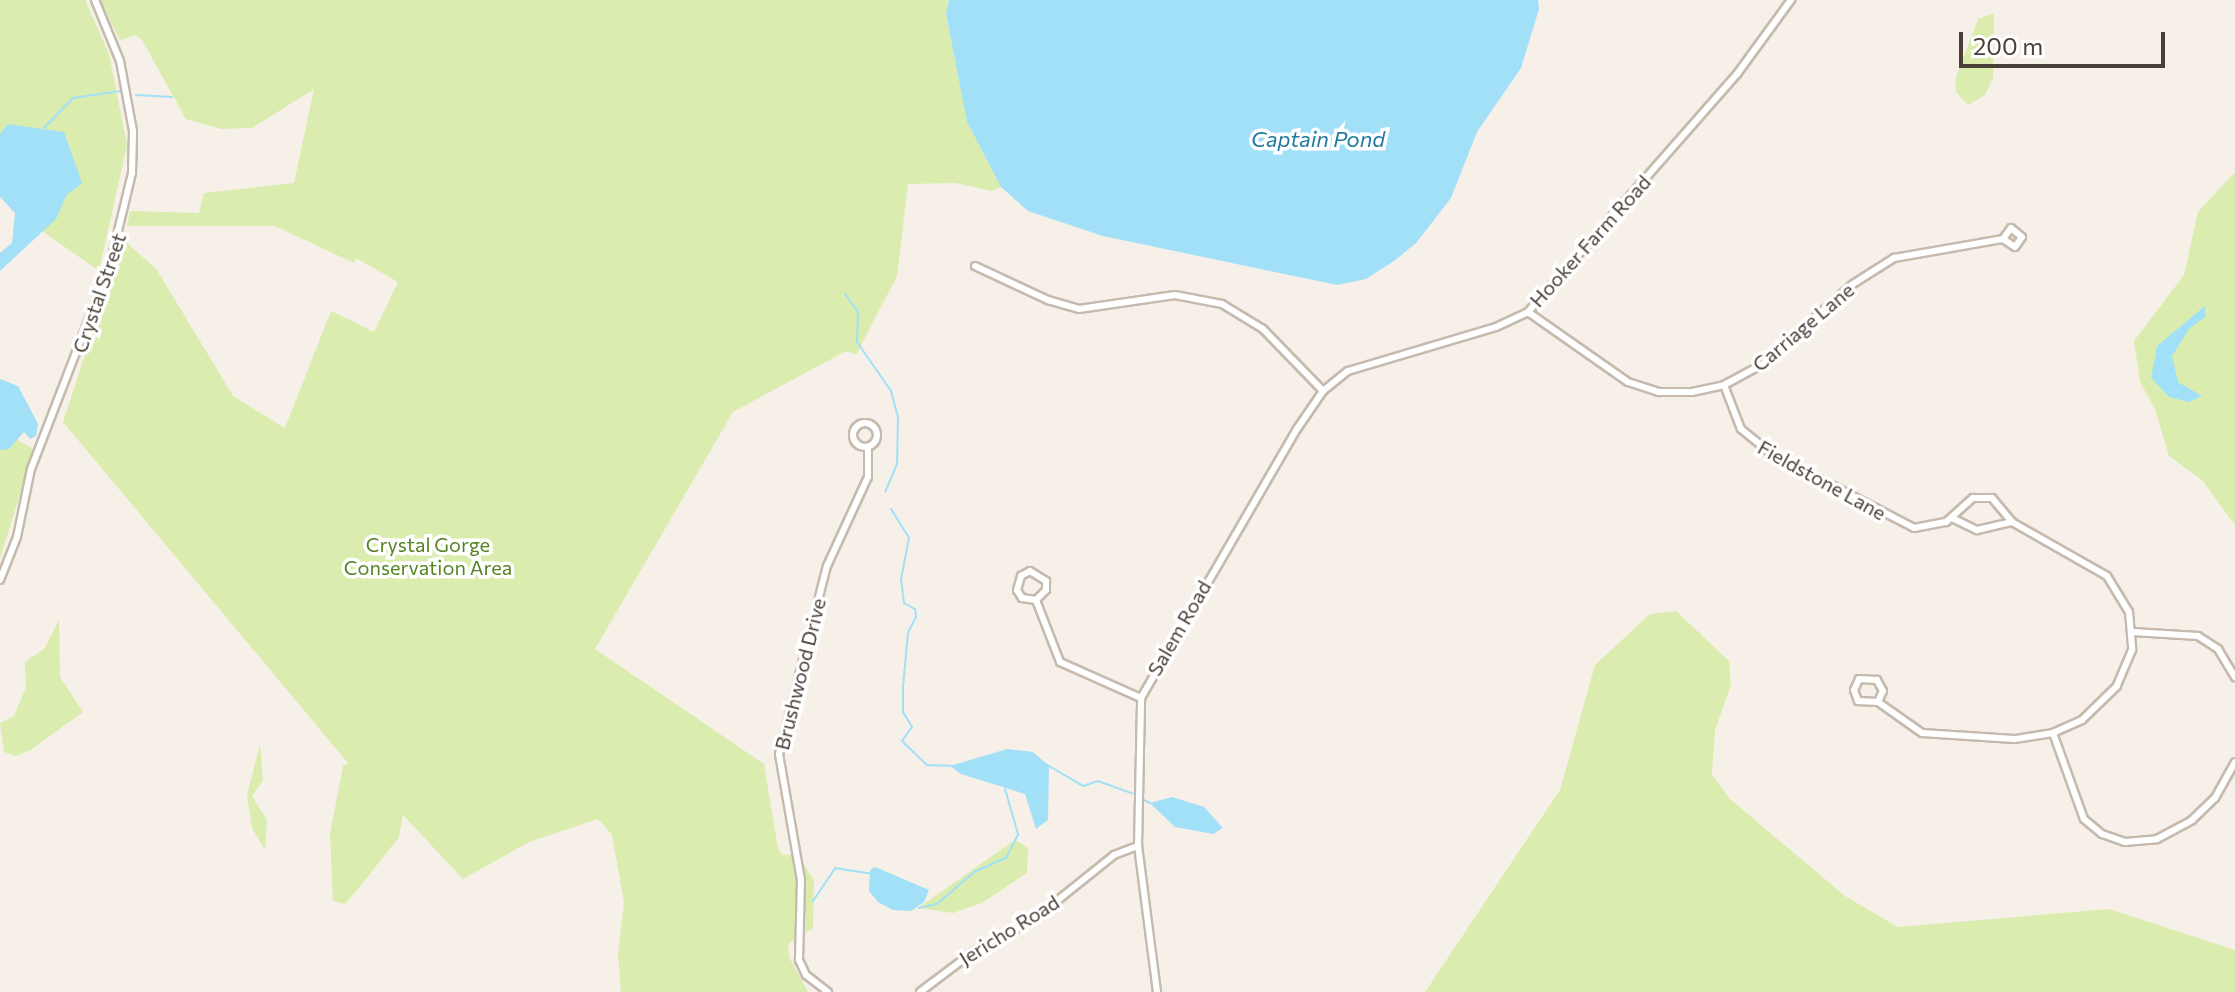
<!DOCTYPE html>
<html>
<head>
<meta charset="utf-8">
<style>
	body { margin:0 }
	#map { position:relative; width:2235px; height:992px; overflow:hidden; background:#f6f0e9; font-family:Commissioner,sans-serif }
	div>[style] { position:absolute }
	.green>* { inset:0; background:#daedaf }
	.water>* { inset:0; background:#a1e0f7 }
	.stream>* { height:2px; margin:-1px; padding:0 1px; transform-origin:1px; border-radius:1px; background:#a1e0f7 }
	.roads { filter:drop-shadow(2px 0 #c6baae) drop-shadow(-2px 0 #c6baae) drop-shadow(0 2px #c6baae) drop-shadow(0 -2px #c6baae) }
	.street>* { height:6px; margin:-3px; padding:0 3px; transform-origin:3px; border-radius:3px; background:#fff }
	.street>.ring { margin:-3px; padding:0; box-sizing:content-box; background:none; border:6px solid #fff; border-radius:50% }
	span { translate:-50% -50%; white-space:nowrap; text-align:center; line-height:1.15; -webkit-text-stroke:7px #fff; paint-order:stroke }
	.street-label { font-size:20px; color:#4b4037 }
	.park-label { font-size:20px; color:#558323 }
	.water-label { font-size:22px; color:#217b9f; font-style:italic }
	.scale { position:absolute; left:1959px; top:32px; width:206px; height:36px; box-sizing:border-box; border:4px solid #4b4037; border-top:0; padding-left:10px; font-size:24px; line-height:28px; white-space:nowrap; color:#4b4037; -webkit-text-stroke:6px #fff; paint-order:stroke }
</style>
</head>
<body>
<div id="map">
	<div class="green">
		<div style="clip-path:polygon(0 0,85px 0,109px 54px,127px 145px,99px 271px,32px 224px,0 175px)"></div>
		<div style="clip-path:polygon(100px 0,949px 0,946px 14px,967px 122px,1001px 187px,992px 191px,955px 183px,908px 184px,897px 276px,856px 355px,846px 351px,733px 412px,595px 649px,764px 764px,778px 848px,782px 855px,797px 854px,814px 880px,813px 928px,788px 944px,789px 957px,808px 992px,621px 992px,618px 955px,624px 902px,612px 835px,598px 819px,529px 842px,463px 879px,403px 815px,399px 837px,362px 884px,345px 904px,333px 901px,330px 834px,343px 766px,348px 763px,63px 422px,123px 239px,157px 270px,233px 396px,285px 428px,331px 311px,374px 332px,398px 282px,356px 258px,354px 263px,275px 226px,127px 226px,130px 211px,199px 213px,204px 193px,294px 183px,314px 89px,252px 128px,221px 129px,186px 119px,142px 40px,136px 35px,120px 40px)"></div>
		<div style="clip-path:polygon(1994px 13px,1993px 78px,1985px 95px,1968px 105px,1956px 92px,1955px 80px,1978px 19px)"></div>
		<div style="clip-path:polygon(2235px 172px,2235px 525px,2202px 480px,2169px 456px,2155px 409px,2140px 382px,2134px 341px,2184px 275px,2198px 212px)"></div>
		<div style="clip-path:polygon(0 431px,34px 449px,0 559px)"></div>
		<div style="clip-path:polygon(1676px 611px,1729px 661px,1731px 685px,1715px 730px,1712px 775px,1730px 799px,1845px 896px,1898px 927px,2109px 909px,2235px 950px,2235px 992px,1425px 992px,1560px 790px,1595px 665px,1650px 614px)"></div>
		<div style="clip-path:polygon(59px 620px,60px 677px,83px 712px,32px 749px,16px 756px,4px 752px,0 723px,14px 716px,26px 687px,25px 662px,44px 649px)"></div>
		<div style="clip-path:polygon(260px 744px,263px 780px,252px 796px,267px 820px,265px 850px,252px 828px,247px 795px)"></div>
		<div style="clip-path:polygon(1015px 840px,1028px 848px,1027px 873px,982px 903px,953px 913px,918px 908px)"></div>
	</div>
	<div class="water">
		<div style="clip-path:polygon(949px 0,1538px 0,1539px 9px,1521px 68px,1477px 132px,1451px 198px,1416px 243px,1394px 261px,1366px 279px,1337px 285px,1103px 236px,1028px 211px,1001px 187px,967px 122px,946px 14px)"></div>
		<div style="clip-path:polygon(8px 124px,64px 132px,82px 183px,66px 196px,56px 219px,0 271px,0 253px,12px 243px,15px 213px,0 197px,0 134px)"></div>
		<div style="clip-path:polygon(2205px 306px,2205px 317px,2189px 329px,2172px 356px,2178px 382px,2202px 396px,2189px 402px,2169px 397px,2151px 378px,2157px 346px)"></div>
		<div style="clip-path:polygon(0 379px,18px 386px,38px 424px,36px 436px,30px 439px,24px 432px,9px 449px,0 450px)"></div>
		<div style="clip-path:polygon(1007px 749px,1033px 752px,1049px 766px,1048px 820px,1036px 829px,1025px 794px,961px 774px,950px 766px)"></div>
		<div style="clip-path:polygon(1172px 797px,1204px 807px,1223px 828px,1213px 834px,1175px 827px,1150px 803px)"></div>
		<div style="clip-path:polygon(875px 867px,929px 890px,924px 902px,911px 911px,893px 910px,878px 902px,869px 891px,870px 870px)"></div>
	</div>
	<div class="stream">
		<div style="left:136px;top:95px;width:36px;rotate:3deg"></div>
		<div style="left:44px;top:128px;width:42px;rotate:-46deg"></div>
		<div style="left:73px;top:98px;width:48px;rotate:-8.5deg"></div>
		<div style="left:845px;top:294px;width:22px;rotate:54deg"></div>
		<div style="left:858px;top:312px;width:30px;rotate:92deg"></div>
		<div style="left:857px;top:342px;width:60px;rotate:55.2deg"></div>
		<div style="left:891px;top:391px;width:27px;rotate:75deg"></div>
		<div style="left:898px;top:417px;width:47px;rotate:91.2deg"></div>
		<div style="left:897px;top:464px;width:30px;rotate:113deg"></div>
		<div style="left:891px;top:509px;width:34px;rotate:58deg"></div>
		<div style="left:909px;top:538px;width:42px;rotate:101deg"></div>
		<div style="left:901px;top:579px;width:24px;rotate:83deg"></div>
		<div style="left:904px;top:603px;width:13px;rotate:29deg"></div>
		<div style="left:915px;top:609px;width:8px;rotate:83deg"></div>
		<div style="left:916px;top:617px;width:18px;rotate:117deg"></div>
		<div style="left:908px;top:633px;width:54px;rotate:95.3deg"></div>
		<div style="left:903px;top:687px;width:25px;rotate:90deg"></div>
		<div style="left:903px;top:712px;width:17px;rotate:59deg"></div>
		<div style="left:912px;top:727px;width:17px;rotate:126deg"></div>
		<div style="left:902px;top:741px;width:35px;rotate:44deg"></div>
		<div style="left:927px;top:765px;width:23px;rotate:2deg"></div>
		<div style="left:1044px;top:763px;width:45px;rotate:30.5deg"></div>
		<div style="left:1083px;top:786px;width:16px;rotate:-18deg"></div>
		<div style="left:1098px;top:781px;width:37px;rotate:20deg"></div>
		<div style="left:1144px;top:800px;width:7px;rotate:27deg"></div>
		<div style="left:813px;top:901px;width:40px;rotate:-56deg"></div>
		<div style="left:835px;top:868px;width:37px;rotate:9deg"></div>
		<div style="left:919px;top:908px;width:18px;rotate:-13deg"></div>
		<div style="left:937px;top:904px;width:49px;rotate:-40.9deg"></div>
		<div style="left:974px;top:872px;width:35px;rotate:-24deg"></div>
		<div style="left:1006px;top:858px;width:27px;rotate:-63deg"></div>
		<div style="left:1018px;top:834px;width:47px;rotate:-106.1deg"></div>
	</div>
	<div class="roads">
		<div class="street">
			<div style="left:975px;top:266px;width:81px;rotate:25deg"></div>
			<div style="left:1048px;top:300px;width:32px;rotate:16deg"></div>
			<div style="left:1079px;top:309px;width:97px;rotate:-8.3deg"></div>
			<div style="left:1175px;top:295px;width:48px;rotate:10.8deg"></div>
			<div style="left:1222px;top:304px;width:48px;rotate:31.4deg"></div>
			<div style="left:1263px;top:329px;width:86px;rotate:45.9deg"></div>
			<div style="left:1528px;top:312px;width:122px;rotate:35deg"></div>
			<div style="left:1628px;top:382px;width:33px;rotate:18deg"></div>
			<div style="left:1659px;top:392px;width:33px"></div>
			<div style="left:1692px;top:392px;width:33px;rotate:-12deg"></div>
			<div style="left:1724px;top:385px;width:44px;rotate:-28.3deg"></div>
			<div style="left:1763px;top:364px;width:120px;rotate:-41.6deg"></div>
			<div style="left:1853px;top:284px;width:49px;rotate:-32.4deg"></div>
			<div style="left:1894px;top:258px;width:111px;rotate:-9.9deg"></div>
			<div style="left:2003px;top:239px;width:14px;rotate:34deg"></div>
			<div style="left:2015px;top:247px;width:12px;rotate:-55deg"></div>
			<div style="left:2022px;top:237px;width:14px;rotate:-141deg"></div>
			<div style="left:2011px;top:228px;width:14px;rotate:126deg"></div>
			<div style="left:1724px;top:385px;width:47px;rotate:68.9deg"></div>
			<div style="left:1741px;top:429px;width:40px;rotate:39deg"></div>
			<div style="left:1772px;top:454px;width:160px;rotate:27.5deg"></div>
			<div style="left:1914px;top:528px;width:33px;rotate:-11deg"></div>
			<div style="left:1946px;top:522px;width:36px;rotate:-42deg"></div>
			<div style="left:1973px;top:498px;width:19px"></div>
			<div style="left:1992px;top:498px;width:31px;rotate:50deg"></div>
			<div style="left:2012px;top:522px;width:109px;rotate:29.6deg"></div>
			<div style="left:2107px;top:576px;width:42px;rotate:58.6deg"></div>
			<div style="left:2129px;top:612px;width:38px;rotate:85deg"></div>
			<div style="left:2132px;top:650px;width:39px;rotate:113deg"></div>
			<div style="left:2117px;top:686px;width:49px;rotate:135.8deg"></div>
			<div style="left:2082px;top:720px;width:32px;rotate:156deg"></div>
			<div style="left:2053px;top:733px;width:39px;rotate:171deg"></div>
			<div style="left:2014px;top:739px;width:92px;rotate:-176.3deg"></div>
			<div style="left:1922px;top:733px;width:54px;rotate:-144.8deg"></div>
			<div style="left:1878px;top:702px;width:12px;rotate:-66deg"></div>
			<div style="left:1883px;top:691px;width:13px;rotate:-119deg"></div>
			<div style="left:1877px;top:680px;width:18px;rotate:-177deg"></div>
			<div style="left:1859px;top:679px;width:12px;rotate:114deg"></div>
			<div style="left:1854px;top:690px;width:12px;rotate:70deg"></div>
			<div style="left:1858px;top:701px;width:20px;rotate:3deg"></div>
			<div class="ring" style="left:853px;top:423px;width:18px;height:18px"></div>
			<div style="left:1952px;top:518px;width:28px;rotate:26deg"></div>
			<div style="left:1977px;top:530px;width:36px;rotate:-13deg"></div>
			<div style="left:0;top:580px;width:46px;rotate:-68.4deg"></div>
			<div style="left:17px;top:537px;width:69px;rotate:-78.4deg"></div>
			<div style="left:31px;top:469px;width:220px;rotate:-68.9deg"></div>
			<div style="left:110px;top:264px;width:94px;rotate:-76.4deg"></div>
			<div style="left:132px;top:173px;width:42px;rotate:-88.6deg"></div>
			<div style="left:133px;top:131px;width:71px;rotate:-100.5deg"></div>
			<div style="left:120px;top:61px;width:66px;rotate:-112.3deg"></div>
			<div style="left:1036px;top:600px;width:14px;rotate:-172deg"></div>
			<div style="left:1022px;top:598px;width:9px;rotate:-122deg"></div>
			<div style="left:1017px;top:590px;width:15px;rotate:-74deg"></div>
			<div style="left:1021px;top:576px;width:10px;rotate:-29deg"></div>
			<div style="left:1030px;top:571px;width:19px;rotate:32deg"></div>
			<div style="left:1046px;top:581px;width:9px;rotate:90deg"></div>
			<div style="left:1046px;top:590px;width:14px;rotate:135deg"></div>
			<div style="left:1036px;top:600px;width:66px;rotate:68.8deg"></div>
			<div style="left:1060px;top:662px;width:89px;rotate:24deg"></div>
			<div style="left:2133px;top:632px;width:65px;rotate:3.5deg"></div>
			<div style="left:2198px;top:636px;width:24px;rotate:33deg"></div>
			<div style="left:2218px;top:649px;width:33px;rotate:59deg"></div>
			<div style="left:2053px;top:733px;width:91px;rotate:70.2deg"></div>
			<div style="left:2084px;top:819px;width:23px;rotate:40deg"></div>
			<div style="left:2102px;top:834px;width:24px;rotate:19deg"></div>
			<div style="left:2125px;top:842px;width:32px;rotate:-5deg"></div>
			<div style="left:2157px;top:839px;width:40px;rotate:-28deg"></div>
			<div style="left:2192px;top:820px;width:32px;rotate:-44deg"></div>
			<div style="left:2215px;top:798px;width:41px;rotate:-60.9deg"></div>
			<div style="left:828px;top:992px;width:28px;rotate:-142deg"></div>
			<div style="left:806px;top:975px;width:17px;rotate:-115deg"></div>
			<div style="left:799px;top:960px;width:80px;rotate:-88.6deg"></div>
			<div style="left:801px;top:880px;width:128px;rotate:-99.9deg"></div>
			<div style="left:779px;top:754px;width:194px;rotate:-75.7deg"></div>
			<div style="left:827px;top:566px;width:98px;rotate:-65.3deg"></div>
			<div style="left:868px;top:477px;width:30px;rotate:-90deg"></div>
			<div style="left:920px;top:992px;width:70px;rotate:-36.9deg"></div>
			<div style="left:976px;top:950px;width:64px;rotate:-27.8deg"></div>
			<div style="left:1033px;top:920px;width:104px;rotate:-38.7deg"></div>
			<div style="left:1114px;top:855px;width:26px;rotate:-21deg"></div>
			<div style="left:1157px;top:992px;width:147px;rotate:-97.4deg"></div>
			<div style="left:1138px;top:846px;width:148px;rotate:-88.8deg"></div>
			<div style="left:1141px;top:698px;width:311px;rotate:-59.9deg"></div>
			<div style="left:1297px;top:429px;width:46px;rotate:-55.6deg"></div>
			<div style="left:1323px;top:391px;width:32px;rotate:-39deg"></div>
			<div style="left:1348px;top:371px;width:154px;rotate:-16.6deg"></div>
			<div style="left:1496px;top:327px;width:35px;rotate:-25deg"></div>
			<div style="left:1528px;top:312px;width:317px;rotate:-48.7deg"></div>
			<div style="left:1737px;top:74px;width:92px;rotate:-53.9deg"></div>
		</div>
	</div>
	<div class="street-label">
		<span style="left:1590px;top:241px;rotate:-48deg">Hooker Farm Road</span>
		<span style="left:99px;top:293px;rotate:-71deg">Crystal Street</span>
		<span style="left:1803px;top:327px;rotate:-40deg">Carriage Lane</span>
		<span style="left:1822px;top:480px;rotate:29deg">Fieldstone Lane</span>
		<span style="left:1179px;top:628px;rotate:-60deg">Salem Road</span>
		<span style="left:800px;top:674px;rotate:-76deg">Brushwood Drive</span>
		<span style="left:1009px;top:930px;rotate:-32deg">Jericho Road</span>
	</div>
	<div class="park-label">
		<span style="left:428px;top:556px">Crystal Gorge<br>Conservation Area</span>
	</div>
	<div class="water-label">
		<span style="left:1318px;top:139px">Captain Pond</span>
	</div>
	<div class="scale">200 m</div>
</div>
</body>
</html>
